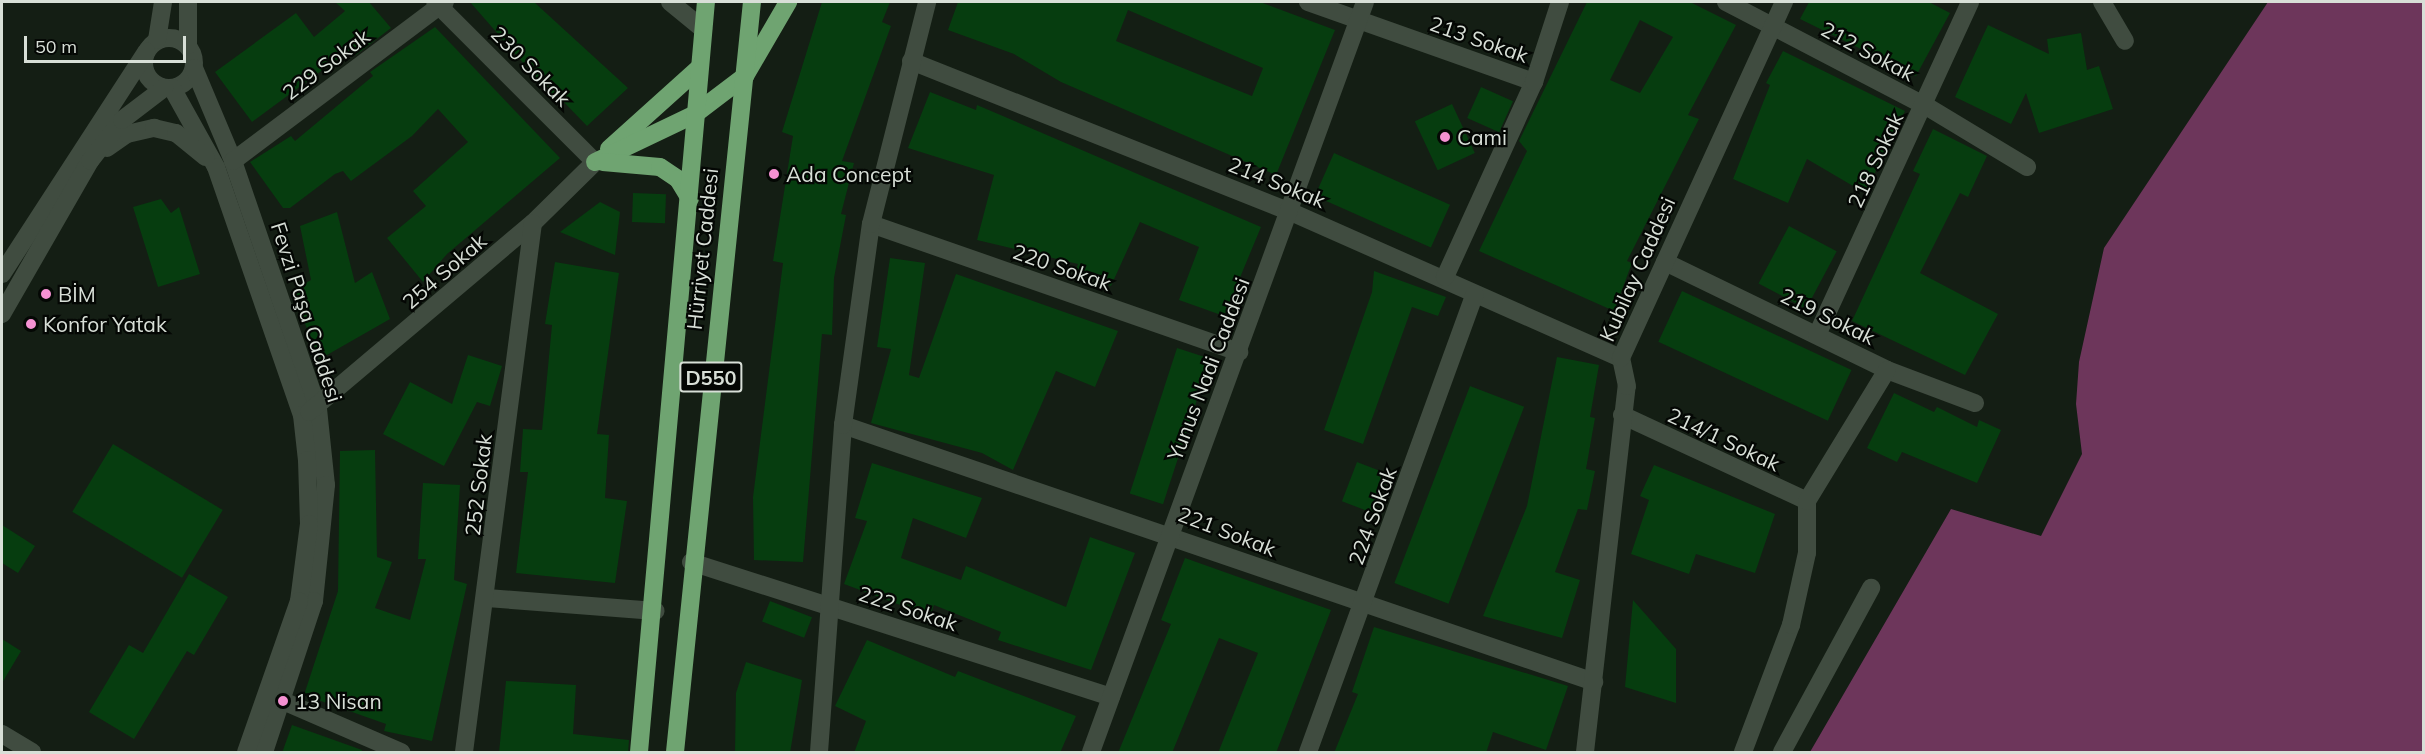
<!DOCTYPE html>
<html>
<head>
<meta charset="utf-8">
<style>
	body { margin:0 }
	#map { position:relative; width:2425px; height:754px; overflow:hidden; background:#141e14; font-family:Mulish,sans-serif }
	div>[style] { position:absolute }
	.forest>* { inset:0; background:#6d365b }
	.building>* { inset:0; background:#063d0f; transform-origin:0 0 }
	.minor>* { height:18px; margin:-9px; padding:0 9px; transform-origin:9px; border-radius:9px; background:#404c40 }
	.minor>.ring { margin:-9px; padding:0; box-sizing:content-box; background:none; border:18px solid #404c40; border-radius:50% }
	.highway>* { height:18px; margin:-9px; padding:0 9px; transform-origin:9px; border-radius:9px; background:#6fa471 }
	.dots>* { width:16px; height:16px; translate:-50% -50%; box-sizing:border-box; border:3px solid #040704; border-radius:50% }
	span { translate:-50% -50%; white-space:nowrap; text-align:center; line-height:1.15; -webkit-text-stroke:4.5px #040704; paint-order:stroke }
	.shield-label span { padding:2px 4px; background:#040704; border:2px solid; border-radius:4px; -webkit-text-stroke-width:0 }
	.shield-label { font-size:20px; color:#d8dfd7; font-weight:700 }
	.street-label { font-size:21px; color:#d8dfd7 }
	.poi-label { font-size:21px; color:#d8dfd7 }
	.left { translate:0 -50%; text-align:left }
	.frame { position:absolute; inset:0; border:3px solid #d8dfd7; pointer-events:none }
	.scale { position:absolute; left:24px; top:36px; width:162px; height:27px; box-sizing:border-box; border:3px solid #d8dfd7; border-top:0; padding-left:8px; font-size:18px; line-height:21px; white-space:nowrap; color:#d8dfd7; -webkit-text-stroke:4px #040704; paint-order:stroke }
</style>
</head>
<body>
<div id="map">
	<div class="forest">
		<div style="clip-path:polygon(2268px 2px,2423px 2px,2423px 752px,1810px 752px,1951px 509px,2041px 536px,2082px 454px,2076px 404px,2079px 362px,2104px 248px)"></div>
	</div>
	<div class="building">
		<div style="clip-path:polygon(335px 2px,369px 2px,391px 28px,356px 55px,351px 49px,252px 122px,215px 72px,296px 13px,314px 37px,345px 11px)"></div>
		<div style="clip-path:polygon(470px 2px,534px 2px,628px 88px,587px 126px,557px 95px,554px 98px)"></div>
		<div style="clip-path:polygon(822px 2px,890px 2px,882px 22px,891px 26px,842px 161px,854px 163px,841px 214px,846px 215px,834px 278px,832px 335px,822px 334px,803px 562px,754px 560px,753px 497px,783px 263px,773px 261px,793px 136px,782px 132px)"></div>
		<div style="clip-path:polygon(evenodd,958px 2px,1260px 2px,1335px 30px,1276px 175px,1061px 82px,1014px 54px,948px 30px,958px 2px,1128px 10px,1263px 68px,1252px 96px,1116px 41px,1128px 10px)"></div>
		<div style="clip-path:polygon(evenodd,1587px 2px,1690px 2px,1736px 25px,1688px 115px,1699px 119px,1627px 261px,1632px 263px,1614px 311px,1479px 251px,1527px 151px,1519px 141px,1587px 2px,1640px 20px,1673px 37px,1640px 93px,1610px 80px,1640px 20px)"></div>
		<div style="clip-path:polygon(1809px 2px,1929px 2px,1950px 13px,1916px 76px,1800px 19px)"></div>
		<div style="clip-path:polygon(1988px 25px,2049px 54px,2047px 39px,2081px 33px,2087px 70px,2099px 66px,2113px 109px,2039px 133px,2026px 93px,2011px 124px,1955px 97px)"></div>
		<div style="clip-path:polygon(435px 27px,560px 158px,447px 254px,423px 282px,387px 238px,426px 206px,413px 191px,468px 142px,438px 109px,412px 136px,351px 181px,343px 171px,335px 174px,290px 208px,283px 208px,250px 162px,291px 136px,295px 141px,373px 76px,370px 72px)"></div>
		<div style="clip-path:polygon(1783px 51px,1905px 111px,1865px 193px,1807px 159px,1788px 203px,1733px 179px,1770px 85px,1766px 83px)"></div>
		<div style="left:1481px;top:87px;width:35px;height:34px;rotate:24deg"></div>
		<div style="clip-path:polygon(930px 92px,976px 110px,977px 105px,1261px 227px,1224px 316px,1179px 300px,1199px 247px,1140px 222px,1111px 286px,1075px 272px,1078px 264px,977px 240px,994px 175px,908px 148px)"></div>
		<div style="left:1452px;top:104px;width:54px;height:41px;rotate:65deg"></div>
		<div style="clip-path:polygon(1933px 129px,1987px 156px,1968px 197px,1960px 193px,1920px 273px,1998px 314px,1965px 375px,1852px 321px,1920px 174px,1913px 171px)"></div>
		<div style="left:1334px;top:153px;width:127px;height:47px;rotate:24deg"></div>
		<div style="left:633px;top:193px;width:33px;height:29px;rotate:2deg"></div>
		<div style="clip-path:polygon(161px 199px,171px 213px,179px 207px,200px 274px,158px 287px,133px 207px)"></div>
		<div style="clip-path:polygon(600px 202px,620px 212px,615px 255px,560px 232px)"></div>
		<div style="clip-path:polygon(337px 212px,355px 283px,372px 272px,390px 319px,320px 359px,291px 291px,311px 280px,300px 226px)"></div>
		<div style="left:1789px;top:226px;width:54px;height:65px;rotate:28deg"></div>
		<div style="clip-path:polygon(890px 258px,925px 263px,909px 375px,919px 378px,956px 274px,1118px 331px,1095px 387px,1056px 371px,1013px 470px,982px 453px,871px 423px,891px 349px,877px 347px)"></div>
		<div style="clip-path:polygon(555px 262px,619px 273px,597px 434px,609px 435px,605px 498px,627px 501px,615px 583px,516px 573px,528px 472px,520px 472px,523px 429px,542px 430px,552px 325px,545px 324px)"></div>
		<div style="clip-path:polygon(1374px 271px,1446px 297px,1438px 316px,1412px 307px,1363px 444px,1324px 430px,1372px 292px)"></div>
		<div style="left:1682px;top:291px;width:187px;height:56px;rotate:25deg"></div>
		<div style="left:1177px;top:348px;width:35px;height:153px;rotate:18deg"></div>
		<div style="clip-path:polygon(468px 355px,502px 366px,490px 406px,477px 402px,444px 466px,383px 434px,410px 382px,452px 404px)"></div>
		<div style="clip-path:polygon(1557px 357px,1599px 365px,1590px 417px,1595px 418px,1586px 469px,1595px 471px,1587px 510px,1578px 509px,1555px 572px,1580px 580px,1562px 638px,1483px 616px,1527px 506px)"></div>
		<div style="left:1470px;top:386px;width:58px;height:211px;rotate:21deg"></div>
		<div style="clip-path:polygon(1894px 393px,1934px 412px,1937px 407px,1977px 427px,1979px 420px,2001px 430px,1977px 483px,1902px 452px,1897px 462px,1867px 448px)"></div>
		<div style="left:113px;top:444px;width:128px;height:79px;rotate:31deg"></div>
		<div style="clip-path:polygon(375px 450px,377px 557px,392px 562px,375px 608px,410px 620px,426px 559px,418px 559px,423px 483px,460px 485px,454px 580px,467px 584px,432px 741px,384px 731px,386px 724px,304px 695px,338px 591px,340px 451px)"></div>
		<div style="left:1357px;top:462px;width:34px;height:42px;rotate:21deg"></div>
		<div style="clip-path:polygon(872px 463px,982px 498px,966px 538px,913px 518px,901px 558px,961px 580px,966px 566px,1066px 607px,1090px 537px,1135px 553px,1091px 670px,998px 640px,1001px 632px,934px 605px,930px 616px,844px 584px,867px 521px,855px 518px)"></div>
		<div style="clip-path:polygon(1654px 465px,1775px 514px,1755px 573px,1696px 554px,1689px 574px,1631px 554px,1649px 500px,1640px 496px)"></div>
		<div style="clip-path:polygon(2px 525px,35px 546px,18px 573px,2px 563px)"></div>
		<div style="clip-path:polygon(1185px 558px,1331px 610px,1276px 753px,1218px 753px,1258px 653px,1219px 638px,1172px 753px,1118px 753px,1171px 624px,1161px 620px)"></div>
		<div style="clip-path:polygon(189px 574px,228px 597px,194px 655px,187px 651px,134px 739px,89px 712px,129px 645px,143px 653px)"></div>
		<div style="clip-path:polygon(1633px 600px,1676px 649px,1676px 703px,1625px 687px)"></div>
		<div style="left:770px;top:601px;width:45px;height:22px;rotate:21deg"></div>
		<div style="clip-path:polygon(1374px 627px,1568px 686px,1546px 750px,1493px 732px,1486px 753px,1334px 753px,1358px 694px,1352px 692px)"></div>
		<div style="clip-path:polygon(2px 639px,21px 651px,2px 683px)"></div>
		<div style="clip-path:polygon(867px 640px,955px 677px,958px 671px,1076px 716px,1060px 753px,854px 753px,866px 721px,835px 706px)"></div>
		<div style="clip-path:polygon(746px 662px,802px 680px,790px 753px,735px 753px,736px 693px)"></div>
		<div style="clip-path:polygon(506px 681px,576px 685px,573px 734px,629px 740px,628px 753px,499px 753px)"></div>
		<div style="clip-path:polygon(292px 725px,362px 750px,361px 753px,282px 753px)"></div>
	</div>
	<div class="minor">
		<div style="left:670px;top:2px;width:43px;rotate:39.3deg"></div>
		<div style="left:1308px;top:2px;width:240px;rotate:19.5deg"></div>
		<div style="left:1726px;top:2px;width:225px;rotate:27.5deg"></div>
		<div style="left:1926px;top:106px;width:118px;rotate:31.1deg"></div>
		<div style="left:2102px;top:2px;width:45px;rotate:59.5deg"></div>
		<div class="ring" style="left:144px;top:38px;width:32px;height:32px"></div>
		<div style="left:157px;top:40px;width:38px;rotate:-81deg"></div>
		<div style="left:188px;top:45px;width:43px;rotate:-90deg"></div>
		<div style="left:911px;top:61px;width:409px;rotate:21.7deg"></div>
		<div style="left:1291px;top:212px;width:361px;rotate:23.9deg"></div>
		<div style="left:194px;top:68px;width:101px;rotate:67.2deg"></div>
		<div style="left:233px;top:161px;width:262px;rotate:71.1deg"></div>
		<div style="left:318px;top:409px;width:76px;rotate:84deg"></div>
		<div style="left:326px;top:485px;width:117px;rotate:95.9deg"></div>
		<div style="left:314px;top:601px;width:159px;rotate:108.3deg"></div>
		<div style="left:172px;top:88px;width:90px;rotate:60.9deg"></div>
		<div style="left:216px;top:167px;width:262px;rotate:70.9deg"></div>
		<div style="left:302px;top:415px;width:45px;rotate:83.7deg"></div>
		<div style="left:307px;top:460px;width:64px;rotate:88.2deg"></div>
		<div style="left:309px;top:524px;width:78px;rotate:97.4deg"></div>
		<div style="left:299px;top:601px;width:160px;rotate:109.3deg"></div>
		<div style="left:107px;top:148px;width:24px;rotate:-35deg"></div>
		<div style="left:127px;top:134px;width:28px;rotate:-13deg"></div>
		<div style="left:154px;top:128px;width:23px;rotate:13deg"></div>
		<div style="left:176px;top:133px;width:38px;rotate:39deg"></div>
		<div style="left:233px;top:161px;width:265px;rotate:-36.9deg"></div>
		<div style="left:871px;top:224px;width:390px;rotate:19.2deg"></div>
		<div style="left:1665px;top:262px;width:247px;rotate:25.9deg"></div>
		<div style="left:1887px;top:370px;width:94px;rotate:20.6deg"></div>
		<div style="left:2px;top:274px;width:265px;rotate:-57deg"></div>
		<div style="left:1445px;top:277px;width:214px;rotate:-65.5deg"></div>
		<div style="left:1534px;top:82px;width:84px;rotate:-72deg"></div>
		<div style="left:2px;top:314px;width:177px;rotate:-60.1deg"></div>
		<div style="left:90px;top:161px;width:52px;rotate:-52deg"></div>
		<div style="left:122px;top:120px;width:53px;rotate:-37.3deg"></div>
		<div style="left:1817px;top:335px;width:366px;rotate:-65.3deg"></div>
		<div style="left:309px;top:412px;width:293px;rotate:-40.2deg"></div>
		<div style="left:533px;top:223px;width:87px;rotate:-44.5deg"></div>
		<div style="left:595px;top:162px;width:226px;rotate:-135deg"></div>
		<div style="left:1622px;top:415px;width:204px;rotate:24.9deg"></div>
		<div style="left:843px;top:425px;width:794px;rotate:18.89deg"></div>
		<div style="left:691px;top:562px;width:441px;rotate:17.8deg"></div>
		<div style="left:487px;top:598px;width:169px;rotate:4.4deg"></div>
		<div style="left:283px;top:701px;width:129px;rotate:23.4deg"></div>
		<div style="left:2px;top:734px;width:35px;rotate:31deg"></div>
		<div style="left:464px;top:752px;width:533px;rotate:-82.57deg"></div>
		<div style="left:819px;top:752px;width:328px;rotate:-85.8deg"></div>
		<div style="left:843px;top:425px;width:203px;rotate:-82.1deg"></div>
		<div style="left:871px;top:224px;width:229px;rotate:-75.8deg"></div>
		<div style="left:1091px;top:752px;width:798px;rotate:-69.93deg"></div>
		<div style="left:1308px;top:752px;width:487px;rotate:-70deg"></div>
		<div style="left:1585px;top:752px;width:368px;rotate:-83.5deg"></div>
		<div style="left:1627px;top:386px;width:29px;rotate:-102deg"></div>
		<div style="left:1621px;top:358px;width:392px;rotate:-65.4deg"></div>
		<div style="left:1743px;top:752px;width:136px;rotate:-69.3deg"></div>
		<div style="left:1791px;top:625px;width:74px;rotate:-77.5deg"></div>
		<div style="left:1807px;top:553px;width:52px;rotate:-90deg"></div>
		<div style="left:1807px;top:501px;width:153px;rotate:-58.6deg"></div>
		<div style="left:1782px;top:752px;width:187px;rotate:-61.5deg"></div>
	</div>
	<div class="highway">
		<div style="left:609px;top:149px;width:120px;rotate:-42deg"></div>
		<div style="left:595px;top:162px;width:111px;rotate:-25.6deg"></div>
		<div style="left:695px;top:114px;width:63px;rotate:-37.2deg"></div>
		<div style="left:745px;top:76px;width:86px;rotate:-59.8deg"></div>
		<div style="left:603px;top:162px;width:57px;rotate:5deg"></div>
		<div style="left:660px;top:167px;width:22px;rotate:34deg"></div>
		<div style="left:678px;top:179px;width:23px;rotate:59deg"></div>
		<div style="left:639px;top:752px;width:753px;rotate:-84.9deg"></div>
		<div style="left:675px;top:752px;width:754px;rotate:-84.14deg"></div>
	</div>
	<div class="dots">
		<div style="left:1445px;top:137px;background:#f591d2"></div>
		<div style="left:774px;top:174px;background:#f591d2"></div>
		<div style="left:46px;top:294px;background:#f591d2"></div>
		<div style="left:31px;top:324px;background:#f591d2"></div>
		<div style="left:283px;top:701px;background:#f591d2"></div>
	</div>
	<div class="shield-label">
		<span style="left:711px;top:377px">D550</span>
	</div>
	<div class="street-label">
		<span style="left:1479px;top:39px;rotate:19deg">213 Sokak</span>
		<span style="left:1868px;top:51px;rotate:28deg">212 Sokak</span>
		<span style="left:326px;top:64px;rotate:-37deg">229 Sokak</span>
		<span style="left:531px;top:66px;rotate:45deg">230 Sokak</span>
		<span style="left:1875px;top:160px;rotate:-65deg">218 Sokak</span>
		<span style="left:1277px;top:182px;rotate:22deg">214 Sokak</span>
		<span style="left:702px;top:249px;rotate:-84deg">Hürriyet Caddesi</span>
		<span style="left:1062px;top:267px;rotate:19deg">220 Sokak</span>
		<span style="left:1637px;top:269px;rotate:-66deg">Kubilay Caddesi</span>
		<span style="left:444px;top:271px;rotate:-41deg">254 Sokak</span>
		<span style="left:307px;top:312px;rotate:72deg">Fevzi Paşa Caddesi</span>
		<span style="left:1828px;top:316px;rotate:26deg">219 Sokak</span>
		<span style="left:1208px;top:369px;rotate:-69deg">Yunus Nadi Caddesi</span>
		<span style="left:1724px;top:439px;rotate:25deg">214/1 Sokak</span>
		<span style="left:478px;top:485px;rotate:-83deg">252 Sokak</span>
		<span style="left:1372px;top:516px;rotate:-70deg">224 Sokak</span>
		<span style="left:1227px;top:531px;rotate:21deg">221 Sokak</span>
		<span style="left:908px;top:608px;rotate:18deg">222 Sokak</span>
	</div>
	<div class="poi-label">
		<span class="left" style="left:1457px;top:137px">Cami</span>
		<span class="left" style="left:786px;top:174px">Ada Concept</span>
		<span class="left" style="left:58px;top:294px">BİM</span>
		<span class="left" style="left:43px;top:324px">Konfor Yatak</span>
		<span class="left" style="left:295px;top:701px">13 Nisan</span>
	</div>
	<div class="frame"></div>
	<div class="scale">50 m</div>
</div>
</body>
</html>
